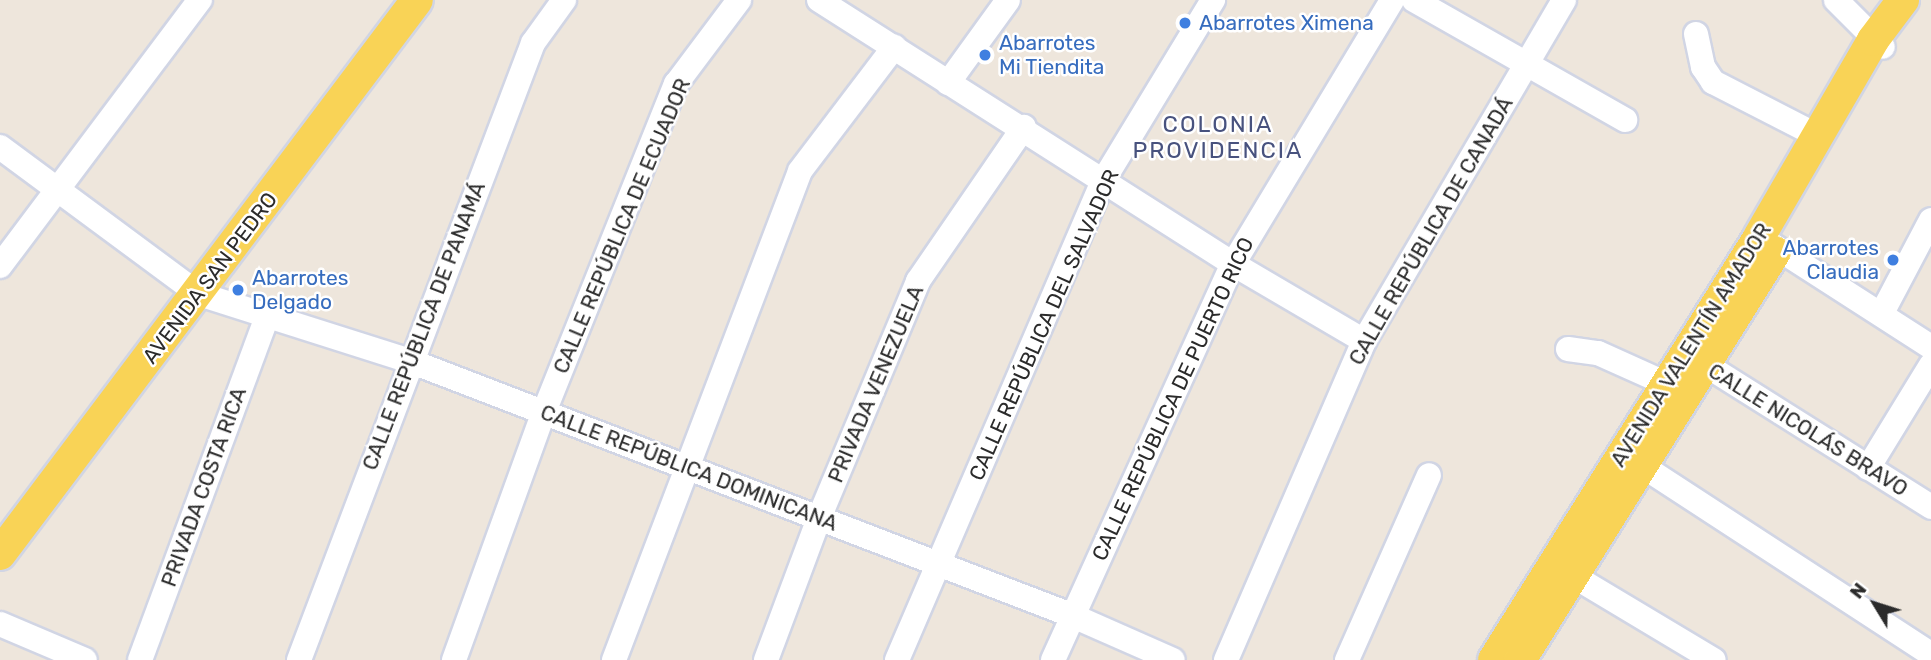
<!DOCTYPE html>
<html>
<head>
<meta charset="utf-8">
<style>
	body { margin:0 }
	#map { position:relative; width:1931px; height:660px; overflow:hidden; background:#eee6dc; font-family:Rubik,sans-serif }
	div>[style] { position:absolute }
	.roads { filter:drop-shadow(2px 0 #d1d5e4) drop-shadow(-2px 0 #d1d5e4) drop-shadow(0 2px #d1d5e4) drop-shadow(0 -2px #d1d5e4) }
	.minor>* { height:24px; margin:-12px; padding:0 12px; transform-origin:12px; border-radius:12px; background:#fff }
	.major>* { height:32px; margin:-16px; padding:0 16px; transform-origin:16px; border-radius:16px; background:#f9d356 }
	.dots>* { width:19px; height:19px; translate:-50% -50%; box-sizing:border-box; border:4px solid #fff; border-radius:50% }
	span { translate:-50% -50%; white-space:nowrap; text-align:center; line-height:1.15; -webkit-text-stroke:5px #fff; paint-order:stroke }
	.shop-label { font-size:21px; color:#366cbe }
	.left { translate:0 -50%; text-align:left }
	.right { translate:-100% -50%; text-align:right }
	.street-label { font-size:21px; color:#2b2b2b }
	.neighbourhood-label { font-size:23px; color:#48527e; letter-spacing:2px }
	.north { position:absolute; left:1840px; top:569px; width:70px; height:70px; -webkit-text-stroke:5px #fff; paint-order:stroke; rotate:308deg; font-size:19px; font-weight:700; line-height:28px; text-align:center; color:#2b2b2b }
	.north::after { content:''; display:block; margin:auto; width:24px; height:32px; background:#2b2b2b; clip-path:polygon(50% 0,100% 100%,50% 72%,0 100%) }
</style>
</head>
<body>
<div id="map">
	<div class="roads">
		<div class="minor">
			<div style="left:819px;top:0;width:491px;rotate:32.5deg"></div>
			<div style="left:1233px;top:264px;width:152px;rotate:30.4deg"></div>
			<div style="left:1414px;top:0;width:243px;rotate:29.6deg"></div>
			<div style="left:1836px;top:0;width:66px;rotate:45deg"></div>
			<div style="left:1696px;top:34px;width:34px;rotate:78deg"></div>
			<div style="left:1703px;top:67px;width:18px;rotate:56deg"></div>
			<div style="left:1713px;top:82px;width:118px;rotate:27.2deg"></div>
			<div style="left:948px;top:83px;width:102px;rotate:-54.1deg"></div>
			<div style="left:0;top:147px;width:247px;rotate:36.5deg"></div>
			<div style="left:199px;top:294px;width:221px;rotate:17.6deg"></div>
			<div style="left:410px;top:361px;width:708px;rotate:21.02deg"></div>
			<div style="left:1071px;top:615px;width:111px;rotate:23.8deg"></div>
			<div style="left:1763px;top:239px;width:200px;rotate:32.7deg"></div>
			<div style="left:0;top:266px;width:333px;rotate:-53.1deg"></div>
			<div style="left:1882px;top:313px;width:105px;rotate:-62.2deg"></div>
			<div style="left:1568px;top:349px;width:30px;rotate:8deg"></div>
			<div style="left:1598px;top:353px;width:76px;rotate:24.2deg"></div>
			<div style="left:1690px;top:355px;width:285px;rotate:32.2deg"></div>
			<div style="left:1627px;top:456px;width:363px;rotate:33.1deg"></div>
			<div style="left:1868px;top:468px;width:121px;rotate:-58.5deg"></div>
			<div style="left:1560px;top:568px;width:179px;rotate:30.9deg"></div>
			<div style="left:0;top:624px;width:92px;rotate:23deg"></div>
			<div style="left:140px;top:660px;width:369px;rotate:-69.7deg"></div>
			<div style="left:299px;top:660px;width:660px;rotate:-69.23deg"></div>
			<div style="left:533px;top:43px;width:53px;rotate:-54.2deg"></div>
			<div style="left:454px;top:660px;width:264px;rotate:-70.1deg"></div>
			<div style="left:544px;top:412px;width:354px;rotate:-68.1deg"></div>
			<div style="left:676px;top:84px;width:105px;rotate:-53.1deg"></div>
			<div style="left:614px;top:660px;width:523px;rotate:-69.17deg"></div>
			<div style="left:800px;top:171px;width:156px;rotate:-52.8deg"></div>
			<div style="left:766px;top:660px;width:152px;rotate:-69.5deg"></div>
			<div style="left:819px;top:518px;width:257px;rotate:-67.3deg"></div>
			<div style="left:918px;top:281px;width:187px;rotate:-55.5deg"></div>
			<div style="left:897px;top:660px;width:521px;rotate:-66.73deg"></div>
			<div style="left:1103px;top:181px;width:212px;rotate:-58.7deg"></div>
			<div style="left:1053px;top:660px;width:435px;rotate:-65.6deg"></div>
			<div style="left:1233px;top:264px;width:308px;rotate:-58.9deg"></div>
			<div style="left:1226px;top:660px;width:348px;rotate:-66.6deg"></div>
			<div style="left:1364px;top:341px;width:395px;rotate:-59.6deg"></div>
			<div style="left:1347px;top:660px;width:202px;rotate:-66.1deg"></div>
		</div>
		<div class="major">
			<div style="left:0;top:554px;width:693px;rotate:-53.03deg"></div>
			<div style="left:1494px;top:660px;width:499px;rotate:-57.9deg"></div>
			<div style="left:1759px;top:237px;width:228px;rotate:-59.9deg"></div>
			<div style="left:1873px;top:40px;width:50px;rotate:-53.1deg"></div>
			<div style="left:1520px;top:660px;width:481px;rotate:-58deg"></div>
		</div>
	</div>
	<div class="dots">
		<div style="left:1185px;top:23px;background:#3f7fe0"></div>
		<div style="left:985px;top:55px;background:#3f7fe0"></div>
		<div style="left:1893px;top:260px;background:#3f7fe0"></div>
		<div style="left:238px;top:290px;background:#3f7fe0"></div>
	</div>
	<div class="shop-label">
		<span class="left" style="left:1199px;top:23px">Abarrotes Ximena</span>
		<span class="left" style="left:999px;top:55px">Abarrotes<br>Mi Tiendita</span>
		<span class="right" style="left:1879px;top:260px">Abarrotes<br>Claudia</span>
		<span class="left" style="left:252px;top:290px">Abarrotes<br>Delgado</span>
	</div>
	<div class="street-label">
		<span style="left:622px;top:226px;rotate:-67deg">CALLE REPÚBLICA DE ECUADOR</span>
		<span style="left:1431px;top:231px;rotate:-60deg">CALLE REPÚBLICA DE CANADÁ</span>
		<span style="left:210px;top:278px;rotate:-53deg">AVENIDA SAN PEDRO</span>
		<span style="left:1044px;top:325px;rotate:-66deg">CALLE REPÚBLICA DEL SALVADOR</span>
		<span style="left:424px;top:326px;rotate:-69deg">CALLE REPÚBLICA DE PANAMÁ</span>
		<span style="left:1691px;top:345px;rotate:-58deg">AVENIDA VALENTÍN AMADOR</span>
		<span style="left:876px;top:384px;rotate:-67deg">PRIVADA VENEZUELA</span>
		<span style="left:1173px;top:399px;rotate:-65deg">CALLE REPÚBLICA DE PUERTO RICO</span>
		<span style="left:1808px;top:430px;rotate:32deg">CALLE NICOLÁS BRAVO</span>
		<span style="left:689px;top:468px;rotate:21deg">CALLE REPÚBLICA DOMINICANA</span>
		<span style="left:204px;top:487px;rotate:-70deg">PRIVADA COSTA RICA</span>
	</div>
	<div class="neighbourhood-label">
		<span style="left:1218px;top:137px">COLONIA<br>PROVIDENCIA</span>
	</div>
	<div class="north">N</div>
</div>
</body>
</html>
